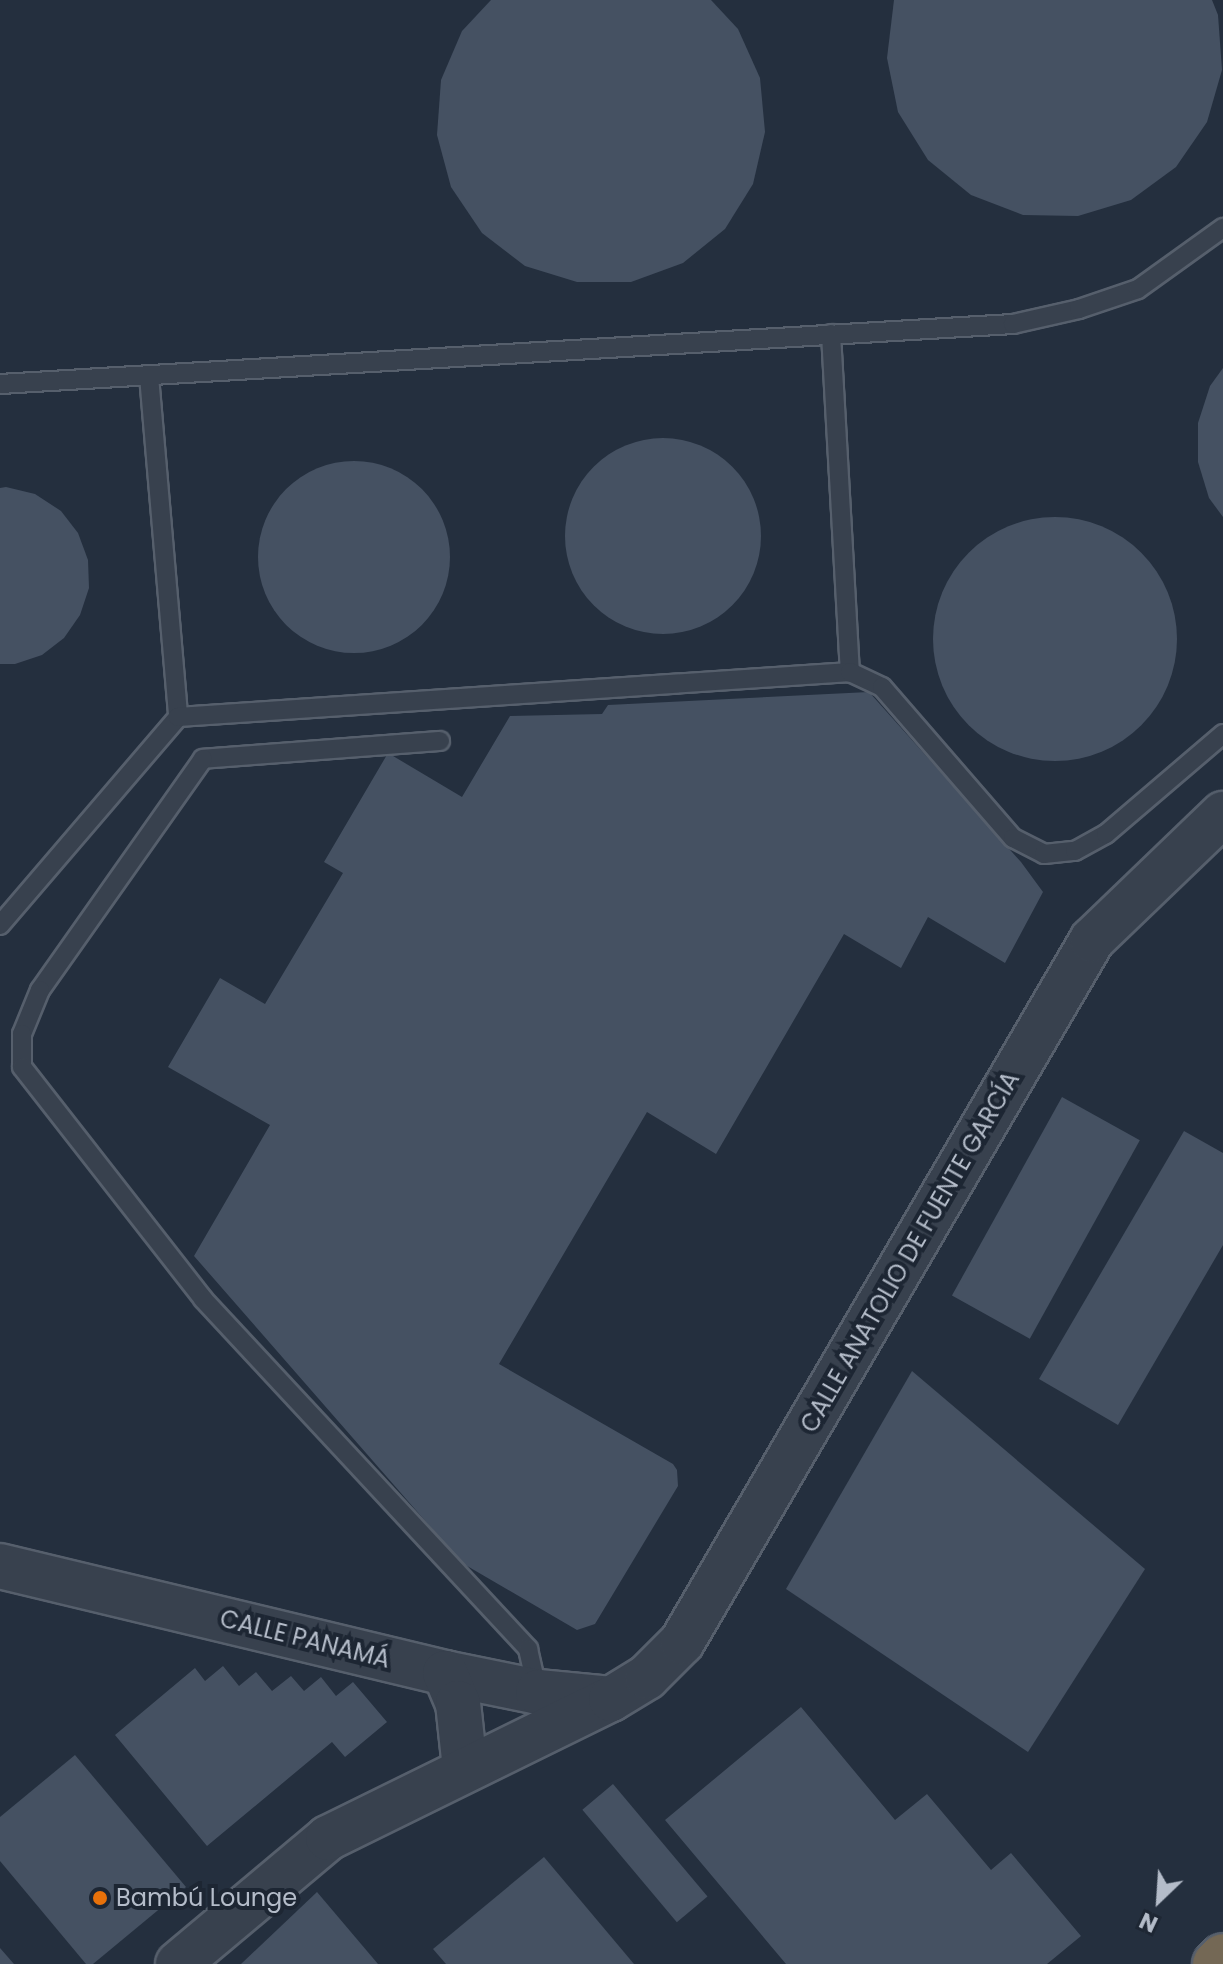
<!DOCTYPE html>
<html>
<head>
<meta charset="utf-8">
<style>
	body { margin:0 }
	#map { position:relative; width:1223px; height:1964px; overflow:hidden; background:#242f3e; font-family:Poppins,sans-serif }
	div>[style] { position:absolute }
	.building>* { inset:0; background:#455162; transform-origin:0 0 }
	.round { border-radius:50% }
	.roads { filter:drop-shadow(2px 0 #565f6c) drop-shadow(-2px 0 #565f6c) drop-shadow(0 2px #565f6c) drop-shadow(0 -2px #565f6c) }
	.service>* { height:18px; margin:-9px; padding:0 9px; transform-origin:9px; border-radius:9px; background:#38414e }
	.tertiary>* { height:44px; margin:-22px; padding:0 22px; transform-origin:22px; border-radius:22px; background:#38414e }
	.motorway>* { height:44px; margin:-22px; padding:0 22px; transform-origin:22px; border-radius:22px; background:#746855 }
	.dots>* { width:22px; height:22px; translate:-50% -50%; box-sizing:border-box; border:4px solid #1d2633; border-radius:50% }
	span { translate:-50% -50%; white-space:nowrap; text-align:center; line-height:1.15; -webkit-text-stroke:8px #1d2633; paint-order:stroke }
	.street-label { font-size:24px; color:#b4bcc9 }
	.poi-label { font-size:24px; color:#b4bcc9 }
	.left { translate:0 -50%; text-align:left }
	.north { position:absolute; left:1119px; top:1860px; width:80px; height:80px; -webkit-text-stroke:6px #1d2633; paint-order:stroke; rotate:205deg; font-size:22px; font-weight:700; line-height:32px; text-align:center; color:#b4bcc9 }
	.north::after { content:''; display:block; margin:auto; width:28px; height:36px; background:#b4bcc9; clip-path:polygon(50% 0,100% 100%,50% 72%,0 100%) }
</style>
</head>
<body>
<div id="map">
	<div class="building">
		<div style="clip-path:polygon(491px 0,711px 0,738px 29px,760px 78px,765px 132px,753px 184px,725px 229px,683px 263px,631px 282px,577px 282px,525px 266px,482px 233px,451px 187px,437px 135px,441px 80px,462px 31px)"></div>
		<div style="clip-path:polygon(894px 0,1212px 0,1218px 15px,1222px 70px,1207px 122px,1176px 167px,1131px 200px,1078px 216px,1023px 215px,971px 195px,928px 160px,898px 112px,887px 58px)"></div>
		<div style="clip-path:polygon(1223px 368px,1223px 517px,1209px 498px,1198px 462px,1198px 423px,1210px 386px)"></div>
		<div class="round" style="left:565px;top:438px;width:196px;height:196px"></div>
		<div class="round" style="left:258px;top:461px;width:192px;height:192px"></div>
		<div style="clip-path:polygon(6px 487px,35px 494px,61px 511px,78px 533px,88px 560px,89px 588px,80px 615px,64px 638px,42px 655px,15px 664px,0 664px,0 488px)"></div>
		<div class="round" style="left:933px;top:517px;width:244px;height:244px"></div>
		<div style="clip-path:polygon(869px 692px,1021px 862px,1043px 892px,1005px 963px,928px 917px,901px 968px,844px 934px,716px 1154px,647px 1112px,499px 1364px,673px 1464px,677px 1470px,678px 1486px,595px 1624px,577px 1630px,462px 1563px,194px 1256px,270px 1125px,168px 1067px,220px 978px,265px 1004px,343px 873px,324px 862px,388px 753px,462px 797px,510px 716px,602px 714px,608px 705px)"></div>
		<div style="left:1062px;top:1097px;width:89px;height:227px;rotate:29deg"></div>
		<div style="clip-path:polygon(1184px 1131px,1223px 1153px,1223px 1245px,1118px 1425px,1039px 1379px)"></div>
		<div style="clip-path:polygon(912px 1371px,1145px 1569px,1028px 1752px,786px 1589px)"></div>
		<div style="clip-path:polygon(223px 1666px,239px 1686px,256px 1672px,272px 1691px,291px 1676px,304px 1691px,321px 1677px,336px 1696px,353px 1682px,387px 1722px,345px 1757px,332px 1742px,207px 1846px,115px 1735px,195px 1668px,205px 1681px)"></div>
		<div style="clip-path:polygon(801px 1707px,895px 1820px,927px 1794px,991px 1870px,1011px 1853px,1081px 1936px,1047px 1964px,786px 1964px,665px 1820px)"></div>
		<div style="clip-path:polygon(75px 1755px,186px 1887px,93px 1964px,86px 1964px,0 1861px,0 1817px)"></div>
		<div style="left:613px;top:1784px;width:147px;height:40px;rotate:50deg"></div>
		<div style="clip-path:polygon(544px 1857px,634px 1964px,446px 1964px,433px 1949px)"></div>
		<div style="clip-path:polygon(317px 1892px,378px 1964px,241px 1964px)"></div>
		<div style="clip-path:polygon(0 1948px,14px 1964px,0 1964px)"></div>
	</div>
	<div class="roads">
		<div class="service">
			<div style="left:831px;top:334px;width:339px;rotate:86.8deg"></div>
			<div style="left:149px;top:376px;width:342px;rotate:85.1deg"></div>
			<div style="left:0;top:384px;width:1015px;rotate:-3.39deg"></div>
			<div style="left:1013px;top:324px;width:68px;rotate:-12.8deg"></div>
			<div style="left:1079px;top:309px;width:62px;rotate:-18.7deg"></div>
			<div style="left:1138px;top:289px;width:105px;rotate:-35.7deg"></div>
			<div style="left:440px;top:741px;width:238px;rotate:175.7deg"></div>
			<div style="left:203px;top:759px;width:283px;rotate:125.2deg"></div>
			<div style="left:40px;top:990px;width:48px;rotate:112.2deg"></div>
			<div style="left:22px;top:1034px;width:33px;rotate:90deg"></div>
			<div style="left:22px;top:1067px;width:294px;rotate:52deg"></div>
			<div style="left:203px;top:1299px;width:478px;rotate:47.1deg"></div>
			<div style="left:528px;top:1649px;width:41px;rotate:77.3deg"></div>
			<div style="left:0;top:925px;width:274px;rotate:-49.4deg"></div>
			<div style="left:178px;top:717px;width:674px;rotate:-3.83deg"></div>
			<div style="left:850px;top:672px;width:35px;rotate:25deg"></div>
			<div style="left:882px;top:687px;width:200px;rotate:49.1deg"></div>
			<div style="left:1013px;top:838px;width:35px;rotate:27deg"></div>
			<div style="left:1044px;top:854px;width:31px;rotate:-6deg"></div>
			<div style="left:1075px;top:851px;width:35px;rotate:-29deg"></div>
			<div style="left:1106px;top:834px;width:154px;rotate:-40.5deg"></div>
		</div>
		<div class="tertiary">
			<div style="left:0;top:1566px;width:458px;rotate:13.5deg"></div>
			<div style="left:445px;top:1673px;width:95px;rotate:11.5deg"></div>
			<div style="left:538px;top:1692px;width:73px;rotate:5.5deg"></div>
			<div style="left:445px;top:1673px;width:33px;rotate:67deg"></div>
			<div style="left:458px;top:1703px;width:65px;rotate:83.9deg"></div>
			<div style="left:178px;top:1964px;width:196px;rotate:-40deg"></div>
			<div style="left:328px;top:1838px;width:315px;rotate:-26.2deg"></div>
			<div style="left:611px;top:1699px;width:42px;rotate:-31.4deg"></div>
			<div style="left:647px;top:1677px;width:49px;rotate:-45deg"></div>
			<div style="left:682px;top:1642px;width:813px;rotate:-59.71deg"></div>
			<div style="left:1092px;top:940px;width:182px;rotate:-43.9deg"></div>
		</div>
		<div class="motorway">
			<div style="left:1215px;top:1964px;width:11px;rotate:-45deg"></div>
		</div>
	</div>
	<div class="dots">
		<div style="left:100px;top:1898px;background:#e8710a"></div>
	</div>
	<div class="street-label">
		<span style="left:910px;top:1252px;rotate:-60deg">CALLE ANATOLIO DE FUENTE GARCÍA</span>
		<span style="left:305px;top:1639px;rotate:14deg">CALLE PANAMÁ</span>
	</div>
	<div class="poi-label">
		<span class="left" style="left:116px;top:1898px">Bambú Lounge</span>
	</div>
	<div class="north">N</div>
</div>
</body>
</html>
